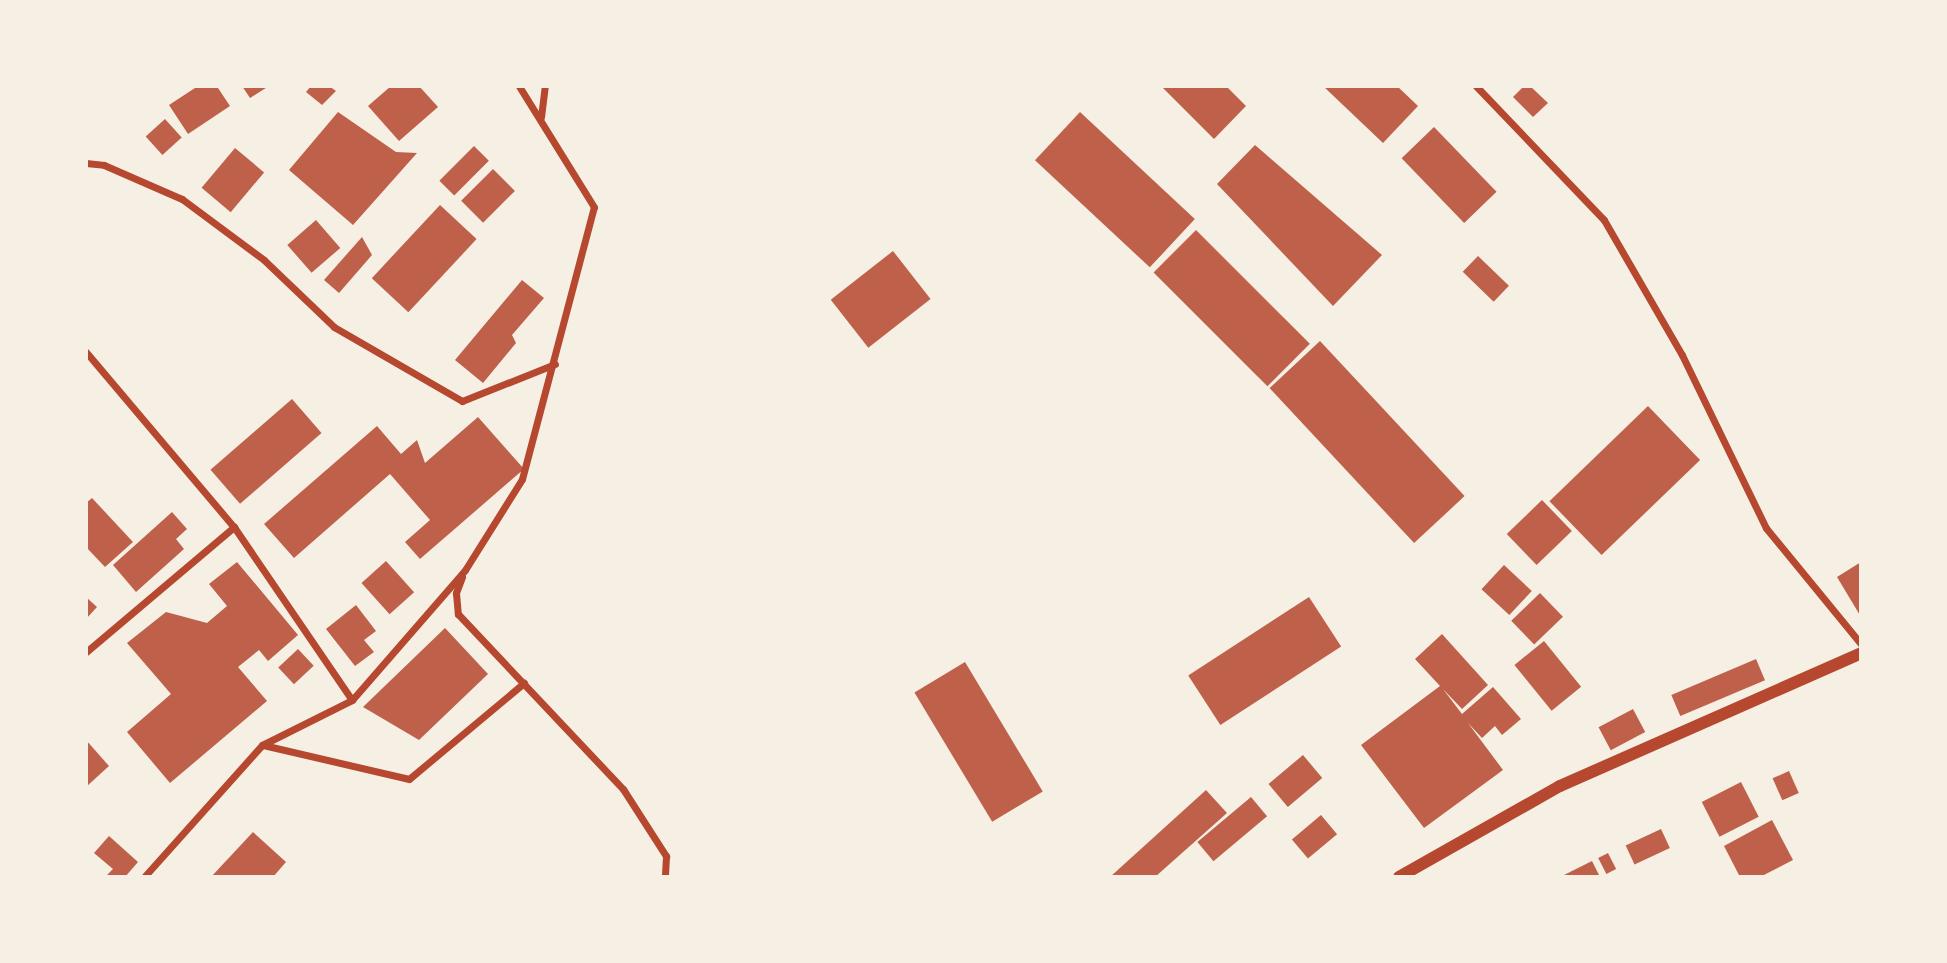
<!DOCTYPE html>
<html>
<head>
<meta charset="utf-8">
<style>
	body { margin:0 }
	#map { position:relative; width:1947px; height:963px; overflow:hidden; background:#f6efe4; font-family:Karla,sans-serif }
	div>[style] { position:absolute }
	.building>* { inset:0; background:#bf614a; transform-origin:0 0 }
	.minor>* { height:7px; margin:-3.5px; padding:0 3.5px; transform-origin:3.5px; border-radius:3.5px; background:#b5482f }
	.tertiary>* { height:12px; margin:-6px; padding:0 6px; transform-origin:6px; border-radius:6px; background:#b5482f }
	span { translate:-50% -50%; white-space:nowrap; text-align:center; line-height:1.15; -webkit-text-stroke:7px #f6efe4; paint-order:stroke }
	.frame { position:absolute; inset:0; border:88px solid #f6efe4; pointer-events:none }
</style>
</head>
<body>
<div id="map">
	<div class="building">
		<div style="clip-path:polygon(198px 86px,222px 86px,218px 88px,230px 106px,188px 134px,169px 105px)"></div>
		<div style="clip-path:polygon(242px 86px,269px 86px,250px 98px)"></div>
		<div style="clip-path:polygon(311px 86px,329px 86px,336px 91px,322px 105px,306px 92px)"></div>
		<div style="clip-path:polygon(391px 86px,419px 86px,438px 107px,399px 141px,368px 106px)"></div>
		<div style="clip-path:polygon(1161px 86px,1226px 86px,1246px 106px,1214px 139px)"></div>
		<div style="clip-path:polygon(1323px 86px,1397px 86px,1418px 106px,1383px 143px)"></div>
		<div style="clip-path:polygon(1524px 86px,1530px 86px,1548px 103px,1533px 117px,1513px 97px)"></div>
		<div style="clip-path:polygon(338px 112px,396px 152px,417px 153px,353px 225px,289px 170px)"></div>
		<div style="left:1080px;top:112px;width:157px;height:66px;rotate:43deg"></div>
		<div style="left:165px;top:119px;width:25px;height:26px;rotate:48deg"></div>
		<div style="left:1434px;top:127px;width:90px;height:45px;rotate:46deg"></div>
		<div style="clip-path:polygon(1255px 145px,1382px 255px,1333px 306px,1217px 184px)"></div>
		<div style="left:474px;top:146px;width:21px;height:49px;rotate:45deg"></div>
		<div style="left:235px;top:148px;width:38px;height:52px;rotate:40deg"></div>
		<div style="left:493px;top:169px;width:31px;height:45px;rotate:45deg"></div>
		<div style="left:440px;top:205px;width:50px;height:100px;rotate:43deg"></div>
		<div style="left:316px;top:220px;width:37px;height:38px;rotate:49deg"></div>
		<div style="left:1196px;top:230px;width:161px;height:60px;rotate:45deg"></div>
		<div style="clip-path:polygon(362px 237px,372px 255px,339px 293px,324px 280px)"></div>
		<div style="left:893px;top:251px;width:61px;height:79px;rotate:52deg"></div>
		<div style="left:1478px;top:256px;width:43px;height:22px;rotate:44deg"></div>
		<div style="clip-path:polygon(522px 280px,544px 298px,512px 335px,516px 343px,483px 383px,455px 360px)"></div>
		<div style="left:1320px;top:341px;width:212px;height:69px;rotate:47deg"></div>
		<div style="left:292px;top:399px;width:45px;height:108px;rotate:49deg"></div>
		<div style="left:1648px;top:406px;width:75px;height:137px;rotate:46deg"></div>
		<div style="clip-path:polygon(478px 417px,524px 469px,420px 559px,405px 542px,430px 520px,390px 474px,294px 558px,264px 524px,377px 426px,401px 454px,417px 440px,425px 463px)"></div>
		<div style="clip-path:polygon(92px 498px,133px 542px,105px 567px,86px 547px,86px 503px)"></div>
		<div style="left:1542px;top:500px;width:43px;height:49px;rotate:46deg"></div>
		<div style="clip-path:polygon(172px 512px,187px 529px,176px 539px,184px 549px,136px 592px,113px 565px)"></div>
		<div style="left:386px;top:561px;width:42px;height:33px;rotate:48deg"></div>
		<div style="clip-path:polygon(237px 562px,298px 635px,268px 661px,259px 650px,238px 667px,267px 701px,170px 783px,127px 732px,171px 694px,127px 643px,166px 612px,207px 623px,227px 606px,209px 584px)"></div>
		<div style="clip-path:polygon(1861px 562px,1861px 617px,1837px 577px)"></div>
		<div style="left:1504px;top:565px;width:38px;height:33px;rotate:43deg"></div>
		<div style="left:1540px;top:593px;width:33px;height:40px;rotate:46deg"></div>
		<div style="clip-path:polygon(86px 597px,97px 607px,86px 619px)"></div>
		<div style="left:1309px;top:597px;width:59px;height:144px;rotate:57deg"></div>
		<div style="clip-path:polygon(356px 605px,376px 631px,364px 640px,374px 652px,355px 666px,326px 629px)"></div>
		<div style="clip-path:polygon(445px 628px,488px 674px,419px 740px,363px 707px)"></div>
		<div style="clip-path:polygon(1442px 634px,1488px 685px,1462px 709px,1443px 689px,1462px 714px,1493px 687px,1521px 719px,1502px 735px,1495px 726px,1482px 738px,1468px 723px,1503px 770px,1424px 828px,1361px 745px,1440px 686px,1415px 659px)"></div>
		<div style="left:1544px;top:641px;width:59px;height:38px;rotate:51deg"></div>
		<div style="left:298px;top:649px;width:23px;height:27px;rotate:47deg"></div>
		<div style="left:1756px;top:659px;width:23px;height:92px;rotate:67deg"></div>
		<div style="left:965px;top:662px;width:151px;height:59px;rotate:59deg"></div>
		<div style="left:1633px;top:709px;width:26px;height:39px;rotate:62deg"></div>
		<div style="clip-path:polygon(86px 740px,109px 766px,86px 787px)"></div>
		<div style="left:1303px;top:755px;width:30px;height:45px;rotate:50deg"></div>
		<div style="left:1789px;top:771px;width:24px;height:18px;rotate:66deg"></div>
		<div style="left:1741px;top:782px;width:39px;height:44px;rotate:63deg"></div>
		<div style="clip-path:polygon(1206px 790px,1227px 813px,1155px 877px,1110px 877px)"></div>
		<div style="left:1251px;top:797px;width:25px;height:70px;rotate:50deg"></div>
		<div style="left:1321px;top:815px;width:25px;height:38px;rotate:50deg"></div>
		<div style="clip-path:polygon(1772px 820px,1793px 860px,1760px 877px,1740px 877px,1724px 846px)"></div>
		<div style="left:1661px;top:829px;width:21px;height:39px;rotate:65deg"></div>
		<div style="clip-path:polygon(253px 832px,286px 862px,273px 877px,211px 877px)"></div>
		<div style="clip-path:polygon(109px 836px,138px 862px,125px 877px,105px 877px,113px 869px,94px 853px)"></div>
		<div style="left:1608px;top:853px;width:18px;height:11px;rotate:63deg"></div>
		<div style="clip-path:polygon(1592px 861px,1600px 877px,1560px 877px)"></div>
	</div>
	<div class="minor">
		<div style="left:1476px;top:86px;width:185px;rotate:46.3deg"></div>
		<div style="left:1604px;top:220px;width:156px;rotate:60deg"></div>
		<div style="left:1682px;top:355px;width:192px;rotate:64.1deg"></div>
		<div style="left:1766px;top:528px;width:150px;rotate:50.7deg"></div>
		<div style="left:541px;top:117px;width:31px;rotate:-83deg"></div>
		<div style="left:86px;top:163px;width:18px;rotate:6deg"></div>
		<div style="left:104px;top:165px;width:85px;rotate:23.6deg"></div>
		<div style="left:182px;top:199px;width:102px;rotate:36.6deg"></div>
		<div style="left:264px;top:260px;width:97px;rotate:43.7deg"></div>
		<div style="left:334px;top:327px;width:148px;rotate:30deg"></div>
		<div style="left:462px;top:401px;width:100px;rotate:-21.7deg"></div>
		<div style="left:86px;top:352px;width:229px;rotate:49.8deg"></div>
		<div style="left:234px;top:527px;width:209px;rotate:55.7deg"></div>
		<div style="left:462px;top:577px;width:17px;rotate:111deg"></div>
		<div style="left:456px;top:593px;width:21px;rotate:85deg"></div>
		<div style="left:458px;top:614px;width:241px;rotate:46.7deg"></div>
		<div style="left:623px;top:789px;width:80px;rotate:57.3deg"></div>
		<div style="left:666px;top:856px;width:21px;rotate:93deg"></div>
		<div style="left:86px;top:652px;width:194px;rotate:-40.2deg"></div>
		<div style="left:263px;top:745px;width:150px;rotate:13.1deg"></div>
		<div style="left:409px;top:779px;width:150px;rotate:-39.9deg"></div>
		<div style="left:144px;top:877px;width:177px;rotate:-48.2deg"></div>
		<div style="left:262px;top:745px;width:101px;rotate:-26.6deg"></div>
		<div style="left:352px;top:700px;width:172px;rotate:-49deg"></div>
		<div style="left:465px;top:570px;width:107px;rotate:-57.9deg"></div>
		<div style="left:522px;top:479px;width:281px;rotate:-75.2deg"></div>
		<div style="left:594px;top:207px;width:142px;rotate:-121.8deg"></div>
	</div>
	<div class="tertiary">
		<div style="left:1399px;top:877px;width:185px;rotate:-29.5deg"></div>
		<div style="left:1560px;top:786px;width:329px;rotate:-23.8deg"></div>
	</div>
	<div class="frame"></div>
</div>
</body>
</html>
